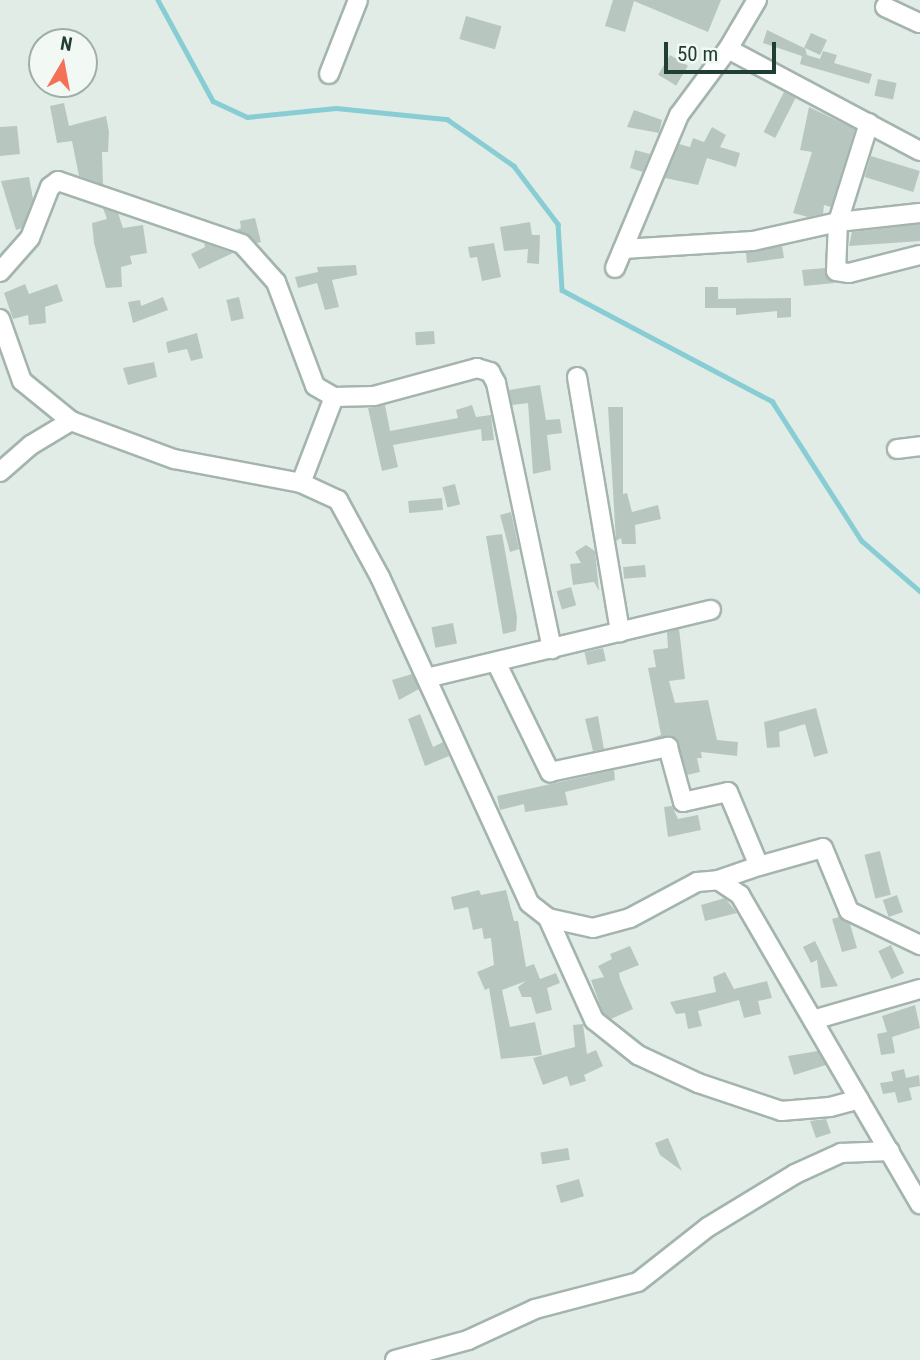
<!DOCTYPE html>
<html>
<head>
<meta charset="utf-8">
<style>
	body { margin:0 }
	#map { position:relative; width:920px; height:1360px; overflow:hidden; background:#e1ece7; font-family:"Roboto Condensed",sans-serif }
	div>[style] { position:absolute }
	.stream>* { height:4.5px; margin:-2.25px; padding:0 2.25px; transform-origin:2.25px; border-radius:2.25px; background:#88cdd3 }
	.building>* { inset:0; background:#b7c7bf; transform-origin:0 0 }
	.roads { filter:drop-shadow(2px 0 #a4b4ae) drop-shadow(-2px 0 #a4b4ae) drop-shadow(0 2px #a4b4ae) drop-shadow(0 -2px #a4b4ae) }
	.minor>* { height:18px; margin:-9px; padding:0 9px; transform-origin:9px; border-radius:9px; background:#fff }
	span { translate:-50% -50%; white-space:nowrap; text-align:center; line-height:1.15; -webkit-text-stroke:7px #f2f9f5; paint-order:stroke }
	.north { position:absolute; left:28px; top:28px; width:70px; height:70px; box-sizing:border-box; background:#f2f9f5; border:2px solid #9eaea8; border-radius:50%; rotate:10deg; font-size:19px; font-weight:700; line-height:28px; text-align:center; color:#213e34 }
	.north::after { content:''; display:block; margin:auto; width:24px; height:32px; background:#f57156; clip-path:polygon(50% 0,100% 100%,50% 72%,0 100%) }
	.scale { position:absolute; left:664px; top:42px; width:112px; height:32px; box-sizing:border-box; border:4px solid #213e34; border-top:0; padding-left:9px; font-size:21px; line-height:24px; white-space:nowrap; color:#213e34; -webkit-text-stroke:5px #f2f9f5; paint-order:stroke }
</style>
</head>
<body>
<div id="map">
	<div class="stream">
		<div style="left:158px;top:0;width:115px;rotate:61.4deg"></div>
		<div style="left:213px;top:101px;width:38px;rotate:25deg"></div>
		<div style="left:247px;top:117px;width:89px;rotate:-5.8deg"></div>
		<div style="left:336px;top:108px;width:112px;rotate:5.7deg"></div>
		<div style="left:447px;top:119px;width:82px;rotate:35deg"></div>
		<div style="left:514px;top:166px;width:73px;rotate:52.8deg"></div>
		<div style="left:558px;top:224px;width:66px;rotate:86.5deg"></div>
		<div style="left:562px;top:290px;width:238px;rotate:27.9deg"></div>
		<div style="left:772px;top:401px;width:166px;rotate:57.3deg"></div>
		<div style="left:862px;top:541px;width:77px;rotate:40.8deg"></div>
	</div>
	<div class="building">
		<div style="clip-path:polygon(613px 0,721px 0,708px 32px,634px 1px,625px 32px,605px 26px)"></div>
		<div style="left:466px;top:16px;width:37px;height:24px;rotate:16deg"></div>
		<div style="clip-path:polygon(767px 30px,804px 48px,811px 33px,827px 40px,820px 55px,805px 48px,807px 55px,820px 59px,823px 51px,837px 55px,834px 63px,872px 74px,869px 84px,800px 64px,802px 56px,763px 43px)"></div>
		<div style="left:670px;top:55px;width:21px;height:23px;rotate:31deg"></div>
		<div style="left:878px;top:79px;width:19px;height:17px;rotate:12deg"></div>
		<div style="left:784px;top:92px;width:13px;height:45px;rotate:27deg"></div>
		<div style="clip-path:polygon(64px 103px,69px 126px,106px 116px,109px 132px,108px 152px,102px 152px,103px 185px,79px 176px,72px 141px,57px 143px,50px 106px)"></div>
		<div style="clip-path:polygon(809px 107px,855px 129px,831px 207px,824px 205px,823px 214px,808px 217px,793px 213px,812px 152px,800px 150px)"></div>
		<div style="clip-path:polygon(634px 110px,662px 120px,659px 133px,627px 127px)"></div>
		<div style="clip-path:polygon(17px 126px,20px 154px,0 156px,0 127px)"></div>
		<div style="clip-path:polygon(712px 127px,726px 135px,720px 147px,740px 153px,736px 167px,707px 158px,698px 185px,665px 178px,679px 144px,690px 147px,693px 138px,704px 142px)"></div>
		<div style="clip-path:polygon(635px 150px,650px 154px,643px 172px,630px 168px)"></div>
		<div style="left:871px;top:156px;width:51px;height:22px;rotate:17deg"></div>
		<div style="clip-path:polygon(29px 177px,33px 199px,22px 228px,16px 230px,1px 181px)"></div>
		<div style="clip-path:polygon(103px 208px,118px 213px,123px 228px,143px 225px,147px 253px,130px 256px,132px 264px,121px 267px,122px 287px,106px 288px,94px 243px,92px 223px,107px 219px)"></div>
		<div style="clip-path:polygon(255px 218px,261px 242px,257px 243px,236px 230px,241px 228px,240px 221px)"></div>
		<div style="clip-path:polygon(530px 222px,532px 235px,540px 235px,539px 264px,527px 263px,528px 249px,504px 251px,500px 227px)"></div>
		<div style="clip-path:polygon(920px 224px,920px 241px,849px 246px,852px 232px)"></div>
		<div style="clip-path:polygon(204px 243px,233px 253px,199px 269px,191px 254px,205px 247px)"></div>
		<div style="clip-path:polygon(494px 243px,501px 277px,482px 281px,477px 257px,470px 258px,468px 247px)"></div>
		<div style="clip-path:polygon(782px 246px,784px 258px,747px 263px,746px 253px)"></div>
		<div style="clip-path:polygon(356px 265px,357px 275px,332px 280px,339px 307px,325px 310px,317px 283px,298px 288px,295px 277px,318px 272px,317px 267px)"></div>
		<div style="clip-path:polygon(825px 268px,826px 276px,835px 283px,804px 286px,802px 270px)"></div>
		<div style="clip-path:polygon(25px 284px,29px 294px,57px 284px,63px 301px,45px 307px,46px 323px,29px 325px,28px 315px,13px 319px,4px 293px)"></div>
		<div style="clip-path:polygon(705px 287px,718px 287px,718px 299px,791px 298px,791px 317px,777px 318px,777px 311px,736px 315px,736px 308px,705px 308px)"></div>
		<div style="clip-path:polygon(163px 297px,168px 310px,133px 323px,128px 302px,140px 300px,141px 306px)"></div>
		<div style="left:239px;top:297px;width:22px;height:13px;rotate:77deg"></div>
		<div style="left:434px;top:331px;width:13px;height:19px;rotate:86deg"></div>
		<div style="clip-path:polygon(197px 333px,203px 358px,191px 361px,187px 349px,168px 353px,166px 342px)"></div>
		<div style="clip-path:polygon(154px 362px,157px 377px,128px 385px,123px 368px)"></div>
		<div style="clip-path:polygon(540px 385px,546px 420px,560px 419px,562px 433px,547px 435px,551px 470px,533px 474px,528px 403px,512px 405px,509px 390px)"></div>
		<div style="clip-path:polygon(385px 405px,390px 431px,458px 418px,456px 410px,472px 405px,476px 417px,491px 415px,494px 440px,482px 441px,481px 429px,393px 445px,398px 467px,382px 471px,368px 408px)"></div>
		<div style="clip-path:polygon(608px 407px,623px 407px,623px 494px,627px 493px,632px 512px,658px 505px,661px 519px,635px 525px,636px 544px,622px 544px,621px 538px,616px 541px)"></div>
		<div style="left:455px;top:484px;width:21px;height:13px;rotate:76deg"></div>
		<div style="left:442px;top:498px;width:12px;height:34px;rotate:85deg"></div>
		<div style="clip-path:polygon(511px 512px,519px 549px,510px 552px,500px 515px)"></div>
		<div style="clip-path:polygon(502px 534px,517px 617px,516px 631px,503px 634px,486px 536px)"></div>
		<div style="clip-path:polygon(586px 545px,595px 551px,599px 591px,594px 582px,573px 585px,570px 564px,581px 563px,575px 552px)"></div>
		<div style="left:645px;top:565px;width:12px;height:22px;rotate:85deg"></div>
		<div style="left:571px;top:587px;width:19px;height:15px;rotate:74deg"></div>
		<div style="left:453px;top:623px;width:21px;height:22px;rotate:79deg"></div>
		<div style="clip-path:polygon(679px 629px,685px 679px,669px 681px,675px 703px,708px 700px,717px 740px,738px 742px,737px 756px,701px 752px,702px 758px,697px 758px,700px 772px,687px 775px,676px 739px,650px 739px,661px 735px,648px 668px,656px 667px,653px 650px,668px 648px,667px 632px)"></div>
		<div style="left:603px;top:648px;width:13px;height:19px;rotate:77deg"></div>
		<div style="clip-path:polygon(412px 674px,419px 689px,399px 700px,392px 680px)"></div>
		<div style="clip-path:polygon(816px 708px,828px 753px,814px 757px,805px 724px,779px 732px,780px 747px,767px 748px,764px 722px)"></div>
		<div style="clip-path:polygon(420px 714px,433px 747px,443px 742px,449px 756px,425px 766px,408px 719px)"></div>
		<div style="clip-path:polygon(598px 716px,604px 749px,593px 751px,585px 719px)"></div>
		<div style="clip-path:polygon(614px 770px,615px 780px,565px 792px,568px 805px,525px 812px,524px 804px,500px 810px,497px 796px)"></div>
		<div style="clip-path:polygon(672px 806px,678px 819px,698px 815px,701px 830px,668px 837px,664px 807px)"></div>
		<div style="left:880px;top:851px;width:45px;height:16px;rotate:76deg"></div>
		<div style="clip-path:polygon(479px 890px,481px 895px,506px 890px,514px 921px,518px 921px,526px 967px,534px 964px,540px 979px,556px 973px,560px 983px,547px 988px,552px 1010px,536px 1014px,531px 997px,522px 997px,518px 987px,526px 981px,502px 990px,510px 1027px,535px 1022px,542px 1055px,501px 1059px,489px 988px,485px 990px,477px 972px,494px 965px,491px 938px,484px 939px,482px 928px,473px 930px,468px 907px,454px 910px,451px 897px)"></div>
		<div style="left:897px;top:895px;width:18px;height:15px;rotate:71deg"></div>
		<div style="clip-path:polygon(725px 898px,737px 913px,705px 921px,701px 905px)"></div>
		<div style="clip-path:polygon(839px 917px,850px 924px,857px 948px,842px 952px,832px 919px)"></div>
		<div style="clip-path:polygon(815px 941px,821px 953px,838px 986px,821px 988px,817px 960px,811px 963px,803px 947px)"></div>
		<div style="left:891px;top:945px;width:31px;height:14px;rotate:65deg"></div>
		<div style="clip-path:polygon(630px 946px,639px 965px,619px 973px,620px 979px,633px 1009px,611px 1019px,603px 1013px,591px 980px,604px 977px,598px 966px,612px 959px,610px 954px)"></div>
		<div style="clip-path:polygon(725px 972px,734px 989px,767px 981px,772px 998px,758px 1001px,761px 1014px,744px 1018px,739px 1000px,698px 1011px,702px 1026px,688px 1029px,685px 1013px,676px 1014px,670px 1002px,716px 992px,713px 977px)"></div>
		<div style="clip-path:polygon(915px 1005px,920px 1028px,892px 1037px,895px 1053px,881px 1055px,877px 1034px,887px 1032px,882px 1016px)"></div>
		<div style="clip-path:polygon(583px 1024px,587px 1054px,596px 1050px,603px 1066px,584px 1075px,586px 1081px,570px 1086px,567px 1076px,543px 1085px,533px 1058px,575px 1047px,573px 1025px)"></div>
		<div style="clip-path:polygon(818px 1051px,826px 1065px,794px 1075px,788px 1056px)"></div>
		<div style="clip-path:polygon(904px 1069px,906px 1078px,919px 1075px,920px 1086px,909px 1088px,912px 1100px,898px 1103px,895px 1092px,883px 1094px,880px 1083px,893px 1081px,891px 1072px)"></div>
		<div style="clip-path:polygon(826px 1119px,831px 1133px,816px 1138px,810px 1121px)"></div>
		<div style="clip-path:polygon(668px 1138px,682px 1171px,660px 1155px,655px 1143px)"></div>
		<div style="left:568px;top:1148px;width:12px;height:28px;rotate:81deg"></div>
		<div style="left:579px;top:1179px;width:18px;height:24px;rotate:74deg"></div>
	</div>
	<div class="roads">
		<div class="minor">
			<div style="left:885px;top:7px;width:38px;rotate:25deg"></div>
			<div style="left:728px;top:49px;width:217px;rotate:28deg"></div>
			<div style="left:329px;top:74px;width:79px;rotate:-68.6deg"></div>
			<div style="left:869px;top:123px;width:104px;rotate:107.4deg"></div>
			<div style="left:838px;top:222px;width:49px;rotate:92.3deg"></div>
			<div style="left:836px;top:271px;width:13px;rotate:9deg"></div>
			<div style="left:849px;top:273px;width:73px;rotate:-14.2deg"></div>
			<div style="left:623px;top:249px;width:130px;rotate:-3.5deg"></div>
			<div style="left:753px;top:241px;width:87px;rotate:-12.6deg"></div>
			<div style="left:838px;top:222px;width:82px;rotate:-6.3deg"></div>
			<div style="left:615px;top:268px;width:166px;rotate:-67.3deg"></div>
			<div style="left:679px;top:115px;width:82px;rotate:-53.4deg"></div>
			<div style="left:728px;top:49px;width:57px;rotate:-59.4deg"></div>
			<div style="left:0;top:272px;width:45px;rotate:-48.6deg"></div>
			<div style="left:30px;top:238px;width:55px;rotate:-68.6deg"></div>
			<div style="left:50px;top:187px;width:10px;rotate:-37deg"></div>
			<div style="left:58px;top:181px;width:194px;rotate:18.9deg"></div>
			<div style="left:242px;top:244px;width:51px;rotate:48.2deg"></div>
			<div style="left:276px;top:282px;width:111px;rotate:69.4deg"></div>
			<div style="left:315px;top:386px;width:22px;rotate:30deg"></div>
			<div style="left:334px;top:397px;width:40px;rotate:-1.4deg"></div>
			<div style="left:374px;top:396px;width:107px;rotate:-15.2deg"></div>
			<div style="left:477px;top:368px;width:14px;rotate:17deg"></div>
			<div style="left:490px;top:372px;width:13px;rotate:61deg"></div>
			<div style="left:496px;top:383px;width:272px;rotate:78.1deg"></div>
			<div style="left:0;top:319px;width:66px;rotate:70.5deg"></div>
			<div style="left:22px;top:381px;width:63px;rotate:39.2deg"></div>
			<div style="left:577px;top:377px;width:259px;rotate:80.4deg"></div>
			<div style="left:897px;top:449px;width:23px;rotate:-7deg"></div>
			<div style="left:0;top:472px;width:41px;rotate:-41.1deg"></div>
			<div style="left:31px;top:445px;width:47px;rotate:-31deg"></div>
			<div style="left:71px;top:421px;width:110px;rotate:20.3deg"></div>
			<div style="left:174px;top:459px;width:129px;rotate:10.7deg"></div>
			<div style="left:301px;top:483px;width:41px;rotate:24.7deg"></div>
			<div style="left:338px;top:500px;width:88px;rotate:61.4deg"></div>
			<div style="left:380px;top:577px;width:358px;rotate:65.4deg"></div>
			<div style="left:529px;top:903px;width:24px;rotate:38deg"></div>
			<div style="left:548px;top:918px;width:46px;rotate:12.5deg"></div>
			<div style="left:593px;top:928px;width:38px;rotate:-15deg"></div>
			<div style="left:630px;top:918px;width:76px;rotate:-28.2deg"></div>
			<div style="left:697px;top:882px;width:21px;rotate:-5deg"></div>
			<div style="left:718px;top:880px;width:27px;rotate:34deg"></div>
			<div style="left:740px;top:895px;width:358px;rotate:59.8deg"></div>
			<div style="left:301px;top:483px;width:92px;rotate:-69deg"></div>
			<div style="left:496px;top:662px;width:123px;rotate:63.9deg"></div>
			<div style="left:550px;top:772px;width:121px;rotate:-12deg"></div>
			<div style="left:668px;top:747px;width:57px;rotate:74.7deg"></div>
			<div style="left:683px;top:802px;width:46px;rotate:-12.5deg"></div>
			<div style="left:728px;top:792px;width:80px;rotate:67.3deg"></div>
			<div style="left:759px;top:866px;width:66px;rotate:-15.7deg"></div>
			<div style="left:823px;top:848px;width:68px;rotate:67.6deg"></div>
			<div style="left:849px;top:911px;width:79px;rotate:25.6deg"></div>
			<div style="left:427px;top:678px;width:292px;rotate:-13.5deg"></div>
			<div style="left:718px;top:880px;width:43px;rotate:-18.9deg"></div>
			<div style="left:548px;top:918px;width:112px;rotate:65.7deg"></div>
			<div style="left:594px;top:1020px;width:56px;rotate:38.5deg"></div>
			<div style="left:638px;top:1055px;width:66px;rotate:25deg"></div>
			<div style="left:698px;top:1083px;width:88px;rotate:18.6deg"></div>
			<div style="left:781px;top:1111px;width:49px;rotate:-4.7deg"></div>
			<div style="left:830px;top:1107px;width:30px;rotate:-15deg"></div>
			<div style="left:813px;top:1020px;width:111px;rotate:-16.2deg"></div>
			<div style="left:395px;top:1360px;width:76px;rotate:-15.3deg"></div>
			<div style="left:468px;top:1340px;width:74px;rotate:-24.8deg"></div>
			<div style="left:535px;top:1309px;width:106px;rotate:-14.7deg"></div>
			<div style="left:638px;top:1282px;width:89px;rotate:-38.2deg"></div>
			<div style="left:708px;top:1227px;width:102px;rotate:-31.3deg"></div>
			<div style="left:795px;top:1174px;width:51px;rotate:-24.5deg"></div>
			<div style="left:841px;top:1153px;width:49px;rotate:-2.3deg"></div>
		</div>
	</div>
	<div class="north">N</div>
	<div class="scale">50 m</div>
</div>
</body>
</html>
